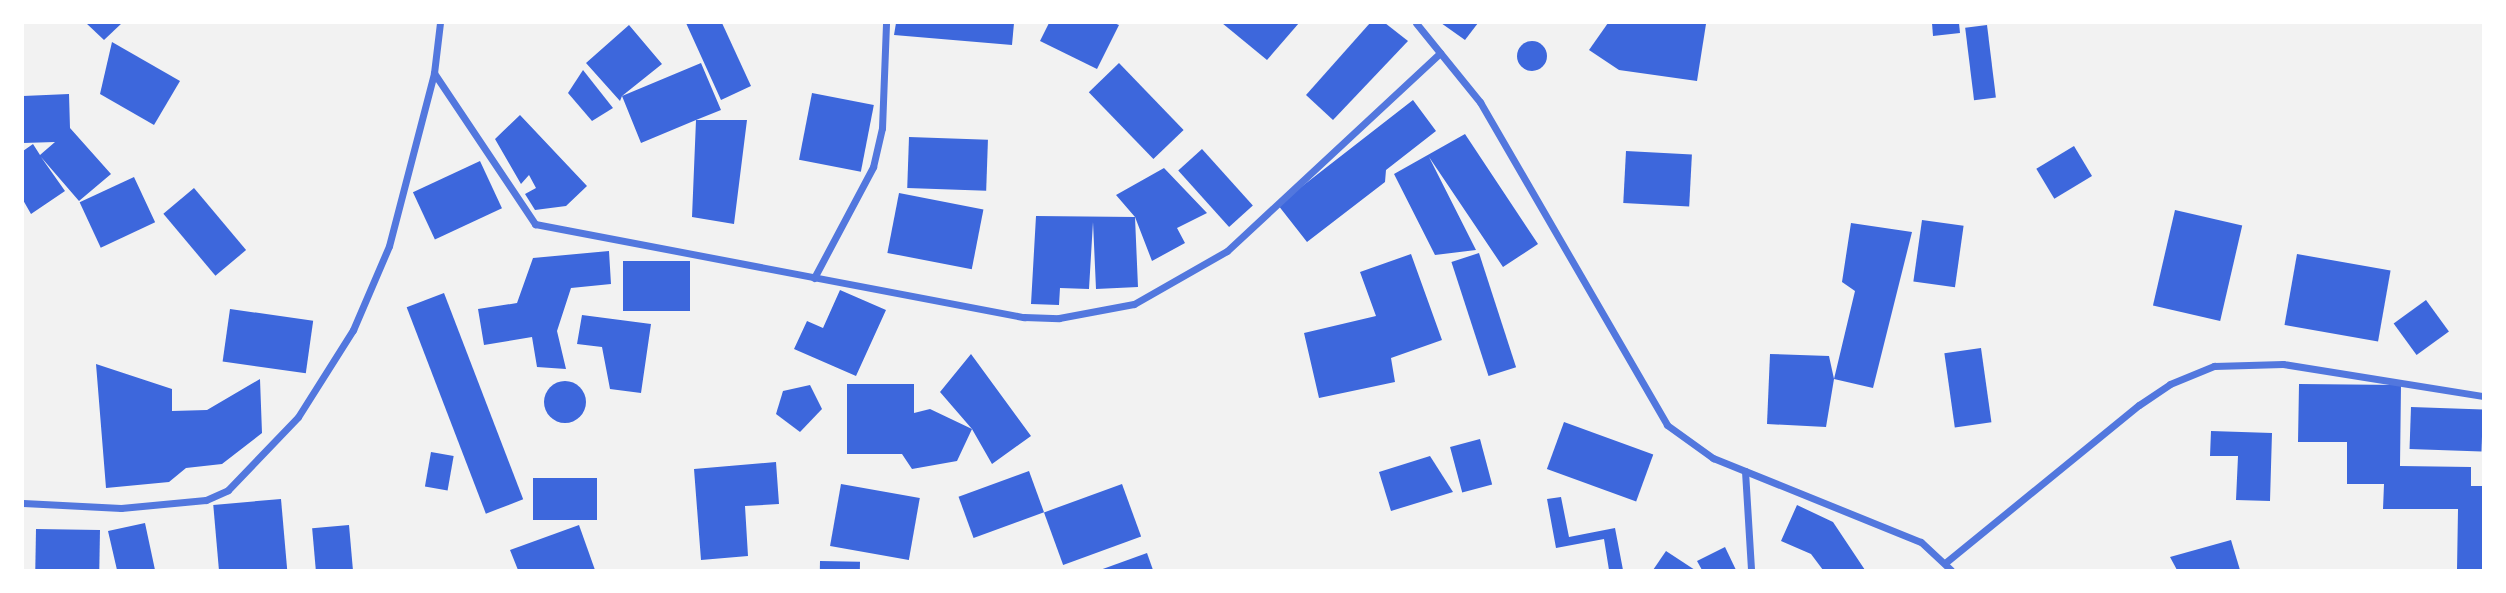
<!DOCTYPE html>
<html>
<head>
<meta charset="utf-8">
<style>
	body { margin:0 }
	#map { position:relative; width:2506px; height:593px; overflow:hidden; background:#f2f2f2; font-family:"Sofia Sans Condensed",sans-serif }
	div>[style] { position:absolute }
	.building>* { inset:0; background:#3d67dc; transform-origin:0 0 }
	.round { border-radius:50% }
	.minor>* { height:7px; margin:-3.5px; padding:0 3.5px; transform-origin:3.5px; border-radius:3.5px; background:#5277de }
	span { translate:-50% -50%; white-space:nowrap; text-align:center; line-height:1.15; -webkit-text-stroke:5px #fff; paint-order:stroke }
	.frame { position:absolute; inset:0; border:24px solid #fff; pointer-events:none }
</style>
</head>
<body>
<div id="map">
	<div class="building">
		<div style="clip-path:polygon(86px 23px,122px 23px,104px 40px)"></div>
		<div style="clip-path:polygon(686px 23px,722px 23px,751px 86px,721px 100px)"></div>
		<div style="clip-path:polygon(896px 23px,1014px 23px,1012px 45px,894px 35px)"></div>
		<div style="clip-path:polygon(1049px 23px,1114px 23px,1119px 25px,1097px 69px,1040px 41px)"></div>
		<div style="clip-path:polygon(1222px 23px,1299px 23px,1267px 60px)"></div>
		<div style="clip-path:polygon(1370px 23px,1385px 23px,1408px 41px,1333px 120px,1306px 95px)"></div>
		<div style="clip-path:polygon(1441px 23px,1478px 23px,1465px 40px)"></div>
		<div style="clip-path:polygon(1608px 23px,1706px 24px,1697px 81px,1619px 70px,1589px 50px)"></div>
		<div style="clip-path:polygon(1932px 23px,1959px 23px,1960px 33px,1933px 36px)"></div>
		<div style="clip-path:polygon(629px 25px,662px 64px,622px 96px,701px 63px,721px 110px,696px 120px,747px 120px,734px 224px,692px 217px,696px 120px,641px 143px,622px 96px,620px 101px,586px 63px)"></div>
		<div style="left:1987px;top:25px;width:73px;height:22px;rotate:83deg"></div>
		<div class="round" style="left:1517px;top:41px;width:30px;height:30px"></div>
		<div style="clip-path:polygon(112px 42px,180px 81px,154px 125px,100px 94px)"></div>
		<div style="left:1119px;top:63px;width:93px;height:42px;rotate:46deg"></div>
		<div style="clip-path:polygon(583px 70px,613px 108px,592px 121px,568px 93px)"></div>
		<div style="left:812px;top:93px;width:63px;height:68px;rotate:11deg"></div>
		<div style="clip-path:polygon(69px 94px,70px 128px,111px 174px,79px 201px,41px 157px,65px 191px,31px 214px,23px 200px,23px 151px,33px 144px,40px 155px,55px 142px,23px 143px,23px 96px)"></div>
		<div style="clip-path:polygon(1413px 100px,1436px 131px,1386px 170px,1385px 182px,1307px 242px,1278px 205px)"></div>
		<div style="clip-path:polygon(520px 115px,587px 186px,566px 206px,535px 210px,525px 194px,536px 188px,529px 175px,521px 184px,495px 139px)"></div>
		<div style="clip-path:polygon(1465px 134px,1538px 244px,1503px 267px,1429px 157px,1476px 250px,1435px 255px,1394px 174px)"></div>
		<div style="left:909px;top:137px;width:79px;height:51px;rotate:2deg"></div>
		<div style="left:2074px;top:146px;width:35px;height:44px;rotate:59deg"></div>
		<div style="left:1202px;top:149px;width:76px;height:32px;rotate:48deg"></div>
		<div style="left:1626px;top:151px;width:66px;height:52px;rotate:3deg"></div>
		<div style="left:480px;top:161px;width:52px;height:74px;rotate:65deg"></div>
		<div style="clip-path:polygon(1164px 168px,1207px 213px,1177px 228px,1185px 243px,1152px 261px,1135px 217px,1116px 195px)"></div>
		<div style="left:134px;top:177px;width:50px;height:60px;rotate:65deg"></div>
		<div style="left:194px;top:188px;width:81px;height:40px;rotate:50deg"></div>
		<div style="left:899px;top:193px;width:86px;height:61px;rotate:11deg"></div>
		<div style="left:2175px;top:210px;width:69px;height:98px;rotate:13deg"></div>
		<div style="clip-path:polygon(1036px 216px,1135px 217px,1138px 287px,1096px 289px,1093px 222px,1089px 289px,1060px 288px,1059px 305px,1031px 304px)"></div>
		<div style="left:1922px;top:220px;width:42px;height:62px;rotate:8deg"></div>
		<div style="clip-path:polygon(1851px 223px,1912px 232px,1873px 388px,1834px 379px,1855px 291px,1842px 282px)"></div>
		<div style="clip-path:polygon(609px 251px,611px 284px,571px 288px,557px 331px,566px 369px,537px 367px,532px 337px,484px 345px,478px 309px,517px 303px,533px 258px)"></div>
		<div style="left:1479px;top:253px;width:120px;height:29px;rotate:72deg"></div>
		<div style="clip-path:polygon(1411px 254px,1442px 340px,1391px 358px,1395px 382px,1319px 398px,1304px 333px,1376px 316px,1360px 272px)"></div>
		<div style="left:2297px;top:254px;width:95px;height:72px;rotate:10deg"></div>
		<div style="left:623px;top:261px;width:67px;height:50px"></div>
		<div style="clip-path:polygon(840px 290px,886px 310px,856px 376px,794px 349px,807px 321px,823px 328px)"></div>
		<div style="left:444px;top:293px;width:221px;height:40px;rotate:69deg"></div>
		<div style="left:2426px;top:300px;width:39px;height:40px;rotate:54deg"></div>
		<div style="left:230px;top:309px;width:84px;height:53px;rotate:8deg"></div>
		<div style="clip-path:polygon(582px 315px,651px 324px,641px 393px,610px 389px,602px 347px,577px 344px)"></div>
		<div style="left:1981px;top:348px;width:75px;height:37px;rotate:82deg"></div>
		<div style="clip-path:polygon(971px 354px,1031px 436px,992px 464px,972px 429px,940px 392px)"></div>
		<div style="clip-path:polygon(1770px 354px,1829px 356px,1834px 379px,1826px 427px,1767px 424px)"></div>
		<div style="clip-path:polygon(96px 364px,172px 389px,172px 411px,207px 410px,260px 379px,262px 433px,222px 464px,186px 468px,169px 482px,106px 488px)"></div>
		<div class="round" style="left:544px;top:381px;width:42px;height:42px"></div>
		<div style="clip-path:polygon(847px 384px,914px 384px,914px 413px,930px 409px,972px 429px,957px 461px,912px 469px,902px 454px,847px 454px)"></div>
		<div style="clip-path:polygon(2299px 384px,2401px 385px,2400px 466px,2471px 467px,2471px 486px,2483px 486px,2483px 570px,2457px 570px,2458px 509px,2383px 509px,2384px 484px,2347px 484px,2347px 442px,2298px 442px)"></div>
		<div style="clip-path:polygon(810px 385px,822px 409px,800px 432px,776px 414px,783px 391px)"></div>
		<div style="left:2411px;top:407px;width:72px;height:42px;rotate:2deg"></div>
		<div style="left:1564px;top:422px;width:95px;height:50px;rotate:20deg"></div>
		<div style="clip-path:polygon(2211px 431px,2272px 433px,2270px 501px,2236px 500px,2238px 456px,2210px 456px)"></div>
		<div style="left:1480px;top:439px;width:47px;height:31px;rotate:75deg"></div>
		<div style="left:431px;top:452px;width:23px;height:35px;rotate:10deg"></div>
		<div style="clip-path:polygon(1430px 456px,1453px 492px,1391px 511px,1379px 472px)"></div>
		<div style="clip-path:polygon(776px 462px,779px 504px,745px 506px,748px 556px,701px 560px,694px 469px)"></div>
		<div style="left:1029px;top:471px;width:44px;height:75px;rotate:70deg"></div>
		<div style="left:533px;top:478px;width:64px;height:42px"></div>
		<div style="left:841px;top:484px;width:80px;height:63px;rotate:10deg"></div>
		<div style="left:1122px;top:484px;width:56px;height:83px;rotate:70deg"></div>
		<div style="clip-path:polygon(1561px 497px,1569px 537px,1615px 528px,1623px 570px,1609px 570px,1604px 539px,1556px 548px,1547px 499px)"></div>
		<div style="left:281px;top:499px;width:71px;height:68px;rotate:85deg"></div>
		<div style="clip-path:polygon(1797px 505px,1833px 522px,1865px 570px,1823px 570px,1811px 554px,1781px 541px)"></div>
		<div style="clip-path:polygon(145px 523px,155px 570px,117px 570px,108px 531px)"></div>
		<div style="left:349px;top:525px;width:45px;height:37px;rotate:85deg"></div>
		<div style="clip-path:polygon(579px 525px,595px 570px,518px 570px,510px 550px)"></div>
		<div style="left:36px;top:529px;width:64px;height:41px;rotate:1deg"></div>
		<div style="clip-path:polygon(2231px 540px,2240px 570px,2177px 570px,2170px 557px)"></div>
		<div style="clip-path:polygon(1725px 547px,1736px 570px,1702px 570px,1697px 561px)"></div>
		<div style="clip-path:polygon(1666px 551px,1695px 570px,1653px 570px)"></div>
		<div style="clip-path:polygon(1147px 553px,1153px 570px,1100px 570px)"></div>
		<div style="left:820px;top:561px;width:40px;height:9px;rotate:1deg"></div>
	</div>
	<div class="minor">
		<div style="left:1416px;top:23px;width:102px;rotate:51deg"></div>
		<div style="left:1480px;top:102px;width:373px;rotate:59.9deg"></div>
		<div style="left:1667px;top:425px;width:57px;rotate:35.7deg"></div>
		<div style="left:1713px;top:458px;width:224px;rotate:22deg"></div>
		<div style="left:1921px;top:542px;width:41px;rotate:43deg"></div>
		<div style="left:434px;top:73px;width:182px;rotate:56.2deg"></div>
		<div style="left:535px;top:224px;width:498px;rotate:10.8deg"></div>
		<div style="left:1024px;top:317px;width:35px;rotate:2deg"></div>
		<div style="left:1059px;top:318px;width:76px;rotate:-10.6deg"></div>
		<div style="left:1134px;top:304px;width:107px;rotate:-29.7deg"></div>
		<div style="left:1227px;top:251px;width:291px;rotate:-42.9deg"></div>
		<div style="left:814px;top:278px;width:126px;rotate:-62deg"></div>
		<div style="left:873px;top:167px;width:40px;rotate:-77deg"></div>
		<div style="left:882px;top:128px;width:105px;rotate:-87.8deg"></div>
		<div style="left:1745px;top:471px;width:99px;rotate:86.5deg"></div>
		<div style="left:23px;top:503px;width:98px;rotate:2.9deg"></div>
		<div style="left:121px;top:508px;width:85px;rotate:-5.4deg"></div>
		<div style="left:206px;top:500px;width:24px;rotate:-24deg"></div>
		<div style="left:228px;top:490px;width:101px;rotate:-46.2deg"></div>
		<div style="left:298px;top:417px;width:103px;rotate:-57.7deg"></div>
		<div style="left:353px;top:330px;width:91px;rotate:-66.8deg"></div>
		<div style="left:389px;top:246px;width:179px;rotate:-75.4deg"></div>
		<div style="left:434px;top:73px;width:50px;rotate:-83.2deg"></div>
		<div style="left:1945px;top:563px;width:250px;rotate:-39.2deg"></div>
		<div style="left:2139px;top:405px;width:37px;rotate:-34deg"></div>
		<div style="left:2170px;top:384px;width:48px;rotate:-22.2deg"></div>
		<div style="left:2214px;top:366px;width:69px;rotate:-1.7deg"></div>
		<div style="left:2283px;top:364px;width:203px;rotate:9.1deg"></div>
	</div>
	<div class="frame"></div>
</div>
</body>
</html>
